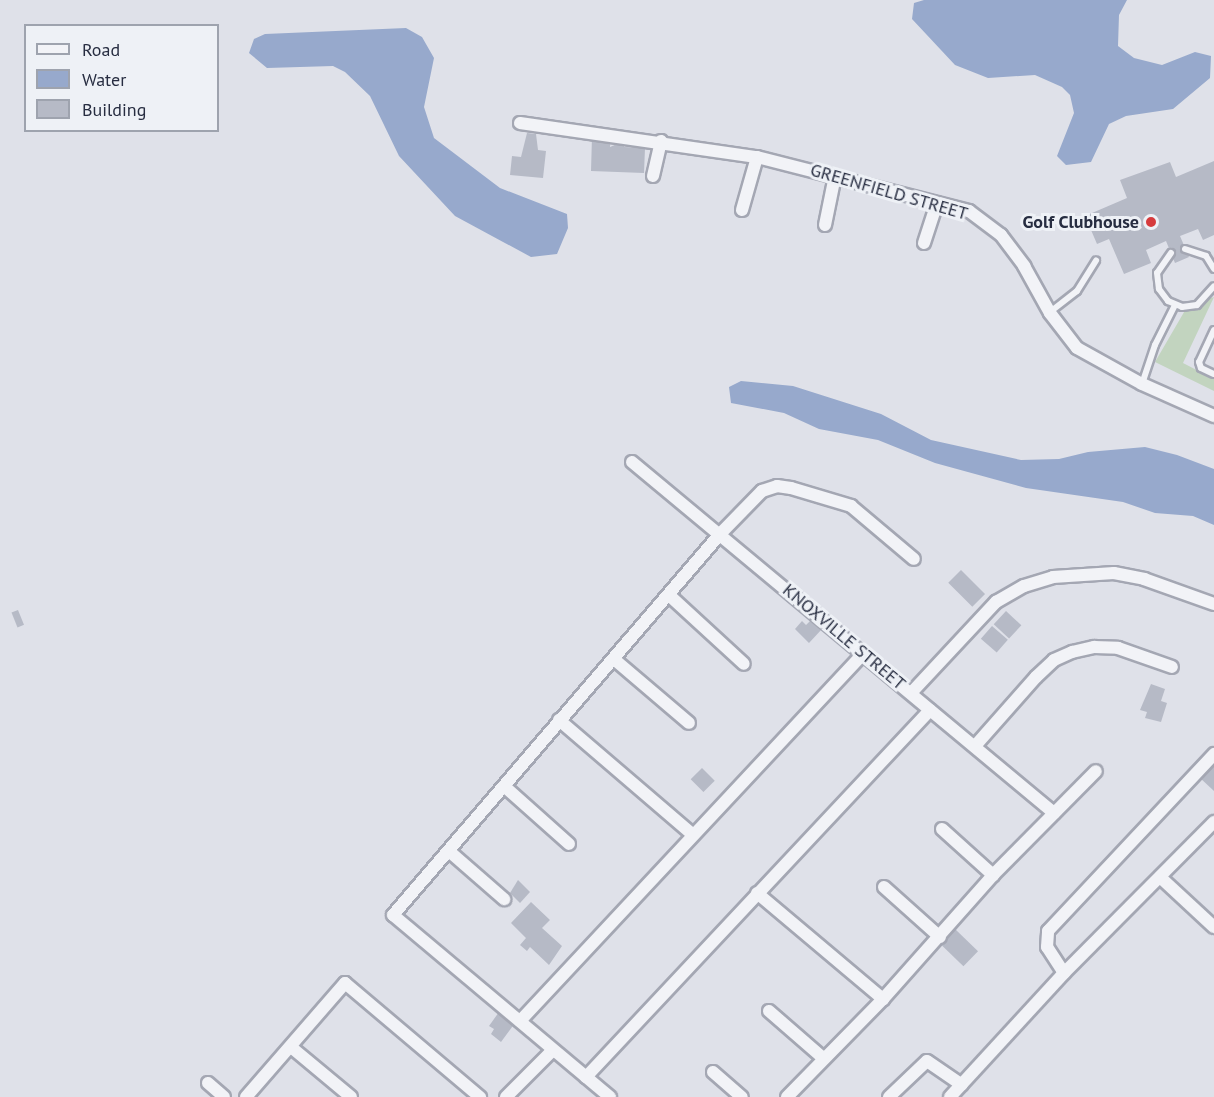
<!DOCTYPE html>
<html>
<head>
<meta charset="utf-8">
<style>
	body { margin:0 }
	#map { position:relative; width:1214px; height:1097px; overflow:hidden; background:#dfe1e9; font-family:"PT Sans",sans-serif }
	div>[style] { position:absolute }
	.green>* { inset:0; background:#c2d4bf }
	.water>* { inset:0; background:#97a9cc }
	.building>* { inset:0; background:#b6bac6; transform-origin:0 0 }
	.roads { filter:drop-shadow(2px 0 #a4a7b3) drop-shadow(-2px 0 #a4a7b3) drop-shadow(0 2px #a4a7b3) drop-shadow(0 -2px #a4a7b3) }
	.service>* { height:6px; margin:-3px; padding:0 3px; transform-origin:3px; border-radius:3px; background:#f2f3f7 }
	.minor>* { height:12px; margin:-6px; padding:0 6px; transform-origin:6px; border-radius:6px; background:#f2f3f7 }
	.dots>* { width:16px; height:16px; translate:-50% -50%; box-sizing:border-box; border:3px solid #eef1f6; border-radius:50% }
	span { translate:-50% -50%; white-space:nowrap; text-align:center; line-height:1.15; -webkit-text-stroke:6px #eef1f6; paint-order:stroke }
	.street-label { font-size:18px; color:#272d41 }
	.poi-label { font-size:18px; color:#272d41; font-weight:700 }
	.right { translate:-100% -50%; text-align:right }
	.legend { position:absolute; left:24px; top:24px; width:195px; height:108px; box-sizing:border-box; background:#eef1f6; border:2px solid #9ea3ae; margin:0; padding:8px 10px; list-style:none; font-size:18px; color:#272d41 }
	.legend li { display:flex; align-items:center; gap:12px; height:30px }
	.legend b { width:30px; border:2px solid #9ea3ae }
</style>
</head>
<body>
<div id="map">
	<div class="green">
		<div style="clip-path:polygon(1214px 297px,1183px 363px,1214px 379px,1214px 391px,1155px 362px,1187px 307px)"></div>
	</div>
	<div class="water">
		<div style="clip-path:polygon(924px 0,1127px 0,1119px 15px,1118px 46px,1134px 58px,1162px 65px,1195px 52px,1211px 56px,1210px 78px,1173px 109px,1126px 116px,1109px 124px,1091px 162px,1066px 165px,1057px 156px,1074px 113px,1070px 95px,1062px 87px,1035px 75px,988px 78px,955px 65px,912px 19px,914px 3px)"></div>
		<div style="clip-path:polygon(406px 28px,422px 37px,434px 58px,424px 107px,434px 138px,500px 188px,567px 214px,568px 228px,557px 254px,531px 257px,455px 216px,399px 156px,370px 96px,345px 72px,333px 66px,267px 68px,249px 53px,254px 39px,265px 34px)"></div>
		<div style="clip-path:polygon(741px 381px,793px 386px,881px 414px,931px 440px,1021px 460px,1059px 459px,1088px 452px,1145px 447px,1177px 455px,1214px 469px,1214px 525px,1193px 516px,1155px 513px,1123px 502px,1026px 488px,935px 463px,878px 440px,819px 429px,784px 413px,731px 403px,729px 387px)"></div>
	</div>
	<div class="building">
		<div style="clip-path:polygon(527px 133px,536px 134px,538px 150px,546px 151px,543px 178px,510px 175px,512px 156px,521px 157px)"></div>
		<div style="clip-path:polygon(592px 136px,611px 137px,610px 147px,624px 141px,624px 147px,645px 148px,644px 173px,591px 171px)"></div>
		<div style="clip-path:polygon(1214px 161px,1214px 235px,1203px 240px,1198px 229px,1180px 236px,1189px 257px,1175px 263px,1166px 241px,1146px 250px,1151px 263px,1124px 274px,1109px 239px,1097px 244px,1085px 216px,1127px 198px,1120px 180px,1170px 162px,1176px 177px)"></div>
		<div style="left:961px;top:570px;width:34px;height:18px;rotate:45deg"></div>
		<div style="left:18px;top:610px;width:16px;height:7px;rotate:68deg"></div>
		<div style="left:1006px;top:611px;width:21px;height:18px;rotate:43deg"></div>
		<div style="clip-path:polygon(812px 619px,822px 629px,809px 643px,795px 629px,802px 621px,806px 625px)"></div>
		<div style="left:992px;top:626px;width:21px;height:17px;rotate:41deg"></div>
		<div style="clip-path:polygon(1151px 684px,1165px 689px,1161px 701px,1167px 703px,1161px 722px,1145px 718px,1147px 712px,1140px 710px)"></div>
		<div style="clip-path:polygon(1214px 762px,1214px 791px,1199px 777px)"></div>
		<div style="left:702px;top:768px;width:18px;height:16px;rotate:45deg"></div>
		<div style="clip-path:polygon(518px 880px,530px 892px,520px 903px,510px 893px)"></div>
		<div style="clip-path:polygon(531px 902px,550px 920px,542px 928px,562px 946px,549px 965px,530px 947px,527px 951px,520px 945px,526px 938px,511px 923px)"></div>
		<div style="left:955px;top:929px;width:32px;height:21px;rotate:44deg"></div>
		<div style="clip-path:polygon(499px 1012px,515px 1023px,501px 1042px,491px 1034px,494px 1029px,489px 1026px)"></div>
	</div>
	<div class="roads">
		<div class="service">
			<div style="left:1185px;top:249px;width:22px;rotate:18deg"></div>
			<div style="left:1206px;top:256px;width:15px;rotate:58deg"></div>
			<div style="left:1171px;top:253px;width:24px;rotate:125deg"></div>
			<div style="left:1157px;top:273px;width:16px;rotate:83deg"></div>
			<div style="left:1159px;top:289px;width:15px;rotate:53deg"></div>
			<div style="left:1168px;top:301px;width:15px;rotate:23deg"></div>
			<div style="left:1182px;top:307px;width:15px;rotate:-8deg"></div>
			<div style="left:1197px;top:305px;width:25px;rotate:-48deg"></div>
			<div style="left:1050px;top:312px;width:34px;rotate:-38deg"></div>
			<div style="left:1077px;top:291px;width:36px;rotate:-58deg"></div>
			<div style="left:1214px;top:330px;width:35px;rotate:115deg"></div>
			<div style="left:1199px;top:362px;width:6px;rotate:72deg"></div>
			<div style="left:1201px;top:368px;width:14px;rotate:25deg"></div>
			<div style="left:1142px;top:384px;width:41px;rotate:-71.6deg"></div>
			<div style="left:1155px;top:345px;width:45px;rotate:-63.4deg"></div>
		</div>
		<div class="minor">
			<div style="left:520px;top:123px;width:239px;rotate:8.2deg"></div>
			<div style="left:757px;top:157px;width:219px;rotate:14.3deg"></div>
			<div style="left:969px;top:211px;width:40px;rotate:37deg"></div>
			<div style="left:1001px;top:235px;width:39px;rotate:53deg"></div>
			<div style="left:1024px;top:266px;width:54px;rotate:61deg"></div>
			<div style="left:1050px;top:313px;width:44px;rotate:52.4deg"></div>
			<div style="left:1077px;top:348px;width:74px;rotate:29deg"></div>
			<div style="left:1142px;top:384px;width:79px;rotate:24deg"></div>
			<div style="left:653px;top:176px;width:36px;rotate:-77deg"></div>
			<div style="left:742px;top:210px;width:55px;rotate:-74.2deg"></div>
			<div style="left:825px;top:225px;width:50px;rotate:-78.5deg"></div>
			<div style="left:924px;top:243px;width:42px;rotate:-72deg"></div>
			<div style="left:632px;top:462px;width:549px;rotate:39.75deg"></div>
			<div style="left:670px;top:596px;width:100px;rotate:42.6deg"></div>
			<div style="left:615px;top:660px;width:97px;rotate:40.4deg"></div>
			<div style="left:911px;top:693px;width:125px;rotate:-47deg"></div>
			<div style="left:996px;top:602px;width:32px;rotate:-30deg"></div>
			<div style="left:1024px;top:586px;width:30px;rotate:-17deg"></div>
			<div style="left:1053px;top:577px;width:61px;rotate:-3.8deg"></div>
			<div style="left:1114px;top:573px;width:31px;rotate:11deg"></div>
			<div style="left:1144px;top:579px;width:74px;rotate:19.7deg"></div>
			<div style="left:559px;top:720px;width:175px;rotate:40.6deg"></div>
			<div style="left:975px;top:746px;width:92px;rotate:-48.5deg"></div>
			<div style="left:1036px;top:677px;width:25px;rotate:-43deg"></div>
			<div style="left:1054px;top:660px;width:20px;rotate:-24deg"></div>
			<div style="left:1072px;top:652px;width:23px;rotate:-13deg"></div>
			<div style="left:1094px;top:647px;width:24px;rotate:2deg"></div>
			<div style="left:1118px;top:648px;width:57px;rotate:19.4deg"></div>
			<div style="left:504px;top:786px;width:87px;rotate:41.7deg"></div>
			<div style="left:942px;top:829px;width:69px;rotate:42deg"></div>
			<div style="left:450px;top:852px;width:72px;rotate:41deg"></div>
			<div style="left:1161px;top:878px;width:72px;rotate:42.8deg"></div>
			<div style="left:884px;top:887px;width:75px;rotate:41.8deg"></div>
			<div style="left:757px;top:893px;width:165px;rotate:40.1deg"></div>
			<div style="left:1064px;top:973px;width:31px;rotate:-123deg"></div>
			<div style="left:1047px;top:947px;width:16px;rotate:-86deg"></div>
			<div style="left:1048px;top:931px;width:243px;rotate:-46.8deg"></div>
			<div style="left:769px;top:1011px;width:72px;rotate:41deg"></div>
			<div style="left:520px;top:1021px;width:501px;rotate:-46.94deg"></div>
			<div style="left:291px;top:1047px;width:78px;rotate:39.8deg"></div>
			<div style="left:713px;top:1072px;width:38px;rotate:41deg"></div>
			<div style="left:586px;top:1077px;width:503px;rotate:-46.85deg"></div>
			<div style="left:208px;top:1083px;width:21px;rotate:41deg"></div>
			<div style="left:246px;top:1097px;width:151px;rotate:-49deg"></div>
			<div style="left:345px;top:983px;width:177px;rotate:40.2deg"></div>
			<div style="left:506px;top:1097px;width:66px;rotate:-45deg"></div>
			<div style="left:610px;top:1097px;width:283px;rotate:-140deg"></div>
			<div style="left:393px;top:915px;width:503px;rotate:-49.35deg"></div>
			<div style="left:721px;top:533px;width:59px;rotate:-45.7deg"></div>
			<div style="left:762px;top:491px;width:16px;rotate:-18deg"></div>
			<div style="left:777px;top:486px;width:14px;rotate:8deg"></div>
			<div style="left:791px;top:488px;width:63px;rotate:16.7deg"></div>
			<div style="left:851px;top:506px;width:82px;rotate:40.1deg"></div>
			<div style="left:787px;top:1097px;width:137px;rotate:-45.6deg"></div>
			<div style="left:883px;top:999px;width:166px;rotate:-48.4deg"></div>
			<div style="left:993px;top:875px;width:146px;rotate:-45.3deg"></div>
			<div style="left:889px;top:1097px;width:52px;rotate:-43.5deg"></div>
			<div style="left:927px;top:1061px;width:42px;rotate:34.4deg"></div>
			<div style="left:950px;top:1097px;width:168px;rotate:-47.4deg"></div>
			<div style="left:1064px;top:973px;width:213px;rotate:-45.2deg"></div>
		</div>
	</div>
	<div class="dots">
		<div style="left:1151px;top:222px;background:#d63b3d"></div>
	</div>
	<div class="street-label">
		<span style="left:889px;top:192px;rotate:16deg">GREENFIELD STREET</span>
		<span style="left:844px;top:637px;rotate:40deg">KNOXVILLE STREET</span>
	</div>
	<div class="poi-label">
		<span class="right" style="left:1139px;top:222px">Golf Clubhouse</span>
	</div>
	<ul class="legend">
	<li><b style="height:8px;background:#f2f3f7"></b>Road</li>
	<li><b style="height:16px;background:#97a9cc"></b>Water</li>
	<li><b style="height:16px;background:#b6bac6"></b>Building</li>
	</ul>
</div>
</body>
</html>
